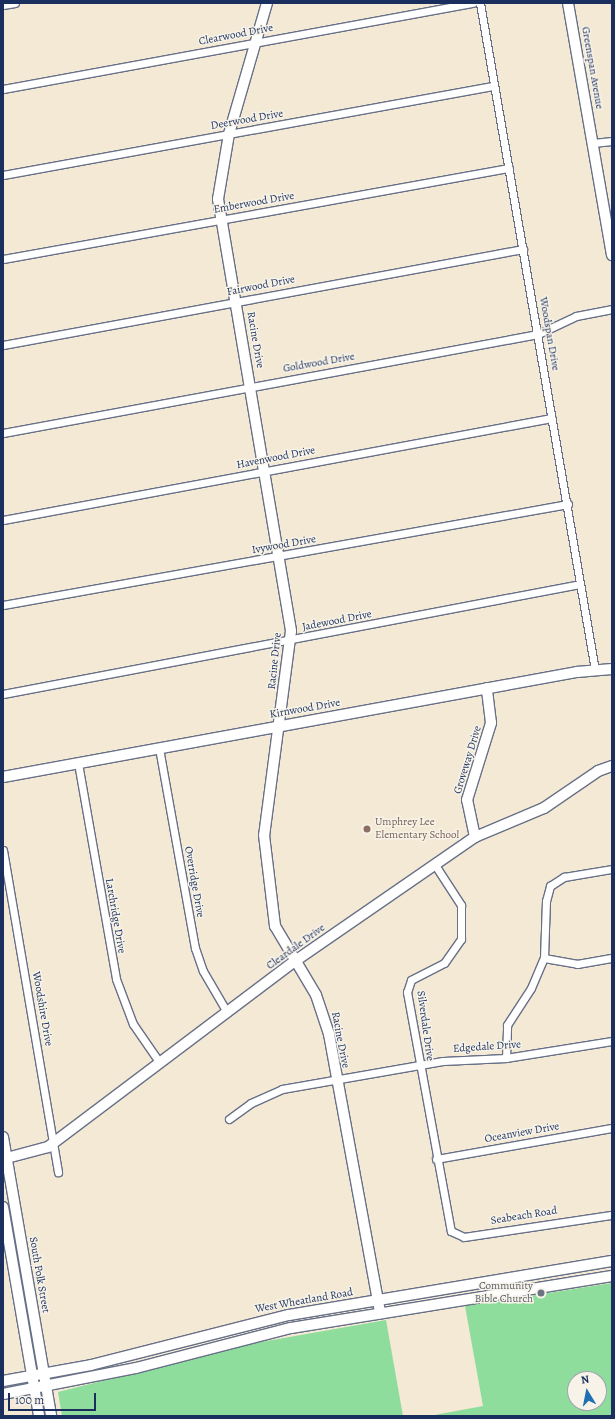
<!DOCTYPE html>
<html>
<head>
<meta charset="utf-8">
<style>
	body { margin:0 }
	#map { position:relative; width:615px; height:1419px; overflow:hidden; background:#f3e9d4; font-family:Alegreya,serif }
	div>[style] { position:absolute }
	.green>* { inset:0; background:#8fdd9c }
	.roads { filter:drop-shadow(1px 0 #677087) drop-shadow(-1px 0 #677087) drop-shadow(0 1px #677087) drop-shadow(0 -1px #677087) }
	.street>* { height:7px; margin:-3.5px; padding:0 3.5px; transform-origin:3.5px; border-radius:3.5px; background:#fff }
	.secondary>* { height:10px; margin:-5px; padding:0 5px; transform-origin:5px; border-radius:5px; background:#fff }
	.dots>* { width:11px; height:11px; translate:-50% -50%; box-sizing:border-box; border:2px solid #f7f3e8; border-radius:50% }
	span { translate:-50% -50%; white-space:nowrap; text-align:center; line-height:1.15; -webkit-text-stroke:3px #f7f3e8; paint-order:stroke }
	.street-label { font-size:11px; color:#1b2f5e }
	.education-label { font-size:11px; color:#785e54 }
	.left { translate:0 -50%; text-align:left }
	.worship-label { font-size:11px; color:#5b616d }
	.right { translate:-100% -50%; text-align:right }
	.frame { position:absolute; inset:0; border:4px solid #1b2f5e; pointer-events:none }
	.north { position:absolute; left:567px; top:1371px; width:40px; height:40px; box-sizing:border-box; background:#f7f3e8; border:1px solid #9fa5b1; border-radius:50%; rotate:350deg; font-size:11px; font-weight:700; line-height:16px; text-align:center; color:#1b2f5e }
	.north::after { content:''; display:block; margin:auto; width:14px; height:18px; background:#1f6fb2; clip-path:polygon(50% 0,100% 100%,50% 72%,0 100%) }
	.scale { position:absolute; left:8px; top:1393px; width:88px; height:18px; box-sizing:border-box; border:2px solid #1b2f5e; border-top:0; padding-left:5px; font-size:12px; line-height:14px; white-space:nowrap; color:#1b2f5e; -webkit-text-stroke:3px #f7f3e8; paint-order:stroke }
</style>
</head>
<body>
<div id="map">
	<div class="green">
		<div style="clip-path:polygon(evenodd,612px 1283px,612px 1416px,429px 1416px,483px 1406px,465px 1306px,612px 1283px,575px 1379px,599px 1379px,599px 1403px,575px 1403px,575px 1379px)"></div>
		<div style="clip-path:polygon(386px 1320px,403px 1416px,62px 1416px,58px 1392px,250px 1344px)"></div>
	</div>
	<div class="roads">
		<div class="street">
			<div style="left:480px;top:3px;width:677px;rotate:80.22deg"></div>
			<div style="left:3px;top:5px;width:12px;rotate:-9deg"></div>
			<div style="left:3px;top:89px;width:478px;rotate:-10.4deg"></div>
			<div style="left:593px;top:143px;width:19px;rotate:-6deg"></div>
			<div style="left:3px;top:175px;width:499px;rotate:-10.3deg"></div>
			<div style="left:3px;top:259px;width:514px;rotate:-10.2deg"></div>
			<div style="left:3px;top:345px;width:529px;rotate:-10.46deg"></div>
			<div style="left:3px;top:433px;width:544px;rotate:-10.48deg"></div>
			<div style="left:538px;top:334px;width:42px;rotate:-25.3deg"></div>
			<div style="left:576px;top:316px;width:37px;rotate:-11deg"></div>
			<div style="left:3px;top:520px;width:558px;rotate:-10.53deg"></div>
			<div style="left:3px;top:605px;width:574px;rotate:-10.14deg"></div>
			<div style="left:3px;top:694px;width:587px;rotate:-10.79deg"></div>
			<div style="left:159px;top:748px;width:203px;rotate:79.8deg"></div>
			<div style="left:195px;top:948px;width:24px;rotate:71deg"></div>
			<div style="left:203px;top:971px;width:48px;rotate:59.7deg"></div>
			<div style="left:78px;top:763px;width:219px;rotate:80deg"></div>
			<div style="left:116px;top:979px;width:48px;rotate:69.3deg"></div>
			<div style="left:133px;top:1024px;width:47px;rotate:55.3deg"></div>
			<div style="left:3px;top:850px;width:327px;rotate:80.3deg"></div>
			<div style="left:435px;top:865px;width:48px;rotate:57deg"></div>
			<div style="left:461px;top:905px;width:34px;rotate:90deg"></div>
			<div style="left:461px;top:939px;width:29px;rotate:125deg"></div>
			<div style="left:444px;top:963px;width:37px;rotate:153deg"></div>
			<div style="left:411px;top:980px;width:13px;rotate:108deg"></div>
			<div style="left:407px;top:992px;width:243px;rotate:79.6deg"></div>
			<div style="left:451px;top:1231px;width:14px;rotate:25deg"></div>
			<div style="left:464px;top:1237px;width:150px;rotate:-8.5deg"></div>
			<div style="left:544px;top:958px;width:34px;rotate:10deg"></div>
			<div style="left:577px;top:964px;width:36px;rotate:-10deg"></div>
			<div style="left:506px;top:1058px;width:33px;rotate:-88deg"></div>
			<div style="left:507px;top:1025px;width:44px;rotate:-57deg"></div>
			<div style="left:531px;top:988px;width:33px;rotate:-67deg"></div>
			<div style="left:544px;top:958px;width:57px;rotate:-88deg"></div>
			<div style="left:546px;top:901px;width:16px;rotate:-75deg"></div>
			<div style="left:550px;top:886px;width:17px;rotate:-33deg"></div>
			<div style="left:564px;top:877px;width:49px;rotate:-9.5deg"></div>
			<div style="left:229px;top:1119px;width:27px;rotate:-36deg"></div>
			<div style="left:251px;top:1103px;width:34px;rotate:-24deg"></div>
			<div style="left:282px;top:1089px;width:163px;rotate:-9.9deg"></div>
			<div style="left:443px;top:1061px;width:63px;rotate:-2.7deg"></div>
			<div style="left:506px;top:1058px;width:107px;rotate:-9.1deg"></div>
			<div style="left:436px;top:1159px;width:179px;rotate:-10deg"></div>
		</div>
		<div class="secondary">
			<div style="left:267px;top:3px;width:136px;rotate:106.2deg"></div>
			<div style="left:229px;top:134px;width:66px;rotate:99.6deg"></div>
			<div style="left:218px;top:199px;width:438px;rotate:80.4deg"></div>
			<div style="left:291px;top:631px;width:206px;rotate:97.5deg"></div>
			<div style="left:264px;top:835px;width:92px;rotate:83.1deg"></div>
			<div style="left:275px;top:926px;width:80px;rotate:59.3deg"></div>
			<div style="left:316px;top:995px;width:41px;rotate:71.6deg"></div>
			<div style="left:329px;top:1034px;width:284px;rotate:79.6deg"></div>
			<div style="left:568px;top:3px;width:256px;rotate:80.1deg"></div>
			<div style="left:3px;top:777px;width:584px;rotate:-10.37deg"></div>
			<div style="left:577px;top:672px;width:35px;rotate:-5deg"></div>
			<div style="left:475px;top:837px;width:38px;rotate:-102deg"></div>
			<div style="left:467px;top:800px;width:81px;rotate:-72.7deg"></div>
			<div style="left:491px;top:723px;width:35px;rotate:-97deg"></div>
			<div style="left:3px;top:1137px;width:283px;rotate:80.2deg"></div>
			<div style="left:3px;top:1159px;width:47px;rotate:-14.9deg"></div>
			<div style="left:48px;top:1147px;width:309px;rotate:-37deg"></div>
			<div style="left:295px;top:961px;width:219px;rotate:-34.6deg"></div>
			<div style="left:475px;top:837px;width:75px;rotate:-22.8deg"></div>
			<div style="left:544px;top:808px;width:65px;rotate:-34.4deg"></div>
			<div style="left:598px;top:771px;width:15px;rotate:-20deg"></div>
			<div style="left:3px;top:1207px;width:212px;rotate:80.2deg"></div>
			<div style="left:3px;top:1381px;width:89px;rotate:-10.3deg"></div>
			<div style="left:91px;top:1365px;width:204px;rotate:-14.2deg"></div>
			<div style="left:289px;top:1315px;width:327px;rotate:-9.5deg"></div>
			<div style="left:3px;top:1394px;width:136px;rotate:-11.1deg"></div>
			<div style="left:136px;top:1368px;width:160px;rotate:-14.5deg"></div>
			<div style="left:291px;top:1328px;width:325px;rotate:-9.2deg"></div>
		</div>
	</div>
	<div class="dots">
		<div style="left:367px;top:829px;background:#8d6e63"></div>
		<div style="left:541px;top:1293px;background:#6b7280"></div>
	</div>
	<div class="street-label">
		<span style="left:236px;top:35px;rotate:-11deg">Clearwood Drive</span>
		<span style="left:592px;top:68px;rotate:80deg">Greenspan Avenue</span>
		<span style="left:247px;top:120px;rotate:-10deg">Deerwood Drive</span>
		<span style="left:254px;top:203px;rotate:-10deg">Emberwood Drive</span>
		<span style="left:261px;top:286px;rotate:-11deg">Fairwood Drive</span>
		<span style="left:549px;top:334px;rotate:80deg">Woodspan Drive</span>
		<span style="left:255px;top:340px;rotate:80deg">Racine Drive</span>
		<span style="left:319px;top:363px;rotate:-10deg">Goldwood Drive</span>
		<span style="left:276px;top:458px;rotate:-11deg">Havenwood Drive</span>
		<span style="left:284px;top:545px;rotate:-10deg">Ivywood Drive</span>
		<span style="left:337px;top:621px;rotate:-11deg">Jadewood Drive</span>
		<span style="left:275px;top:661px;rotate:-84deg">Racine Drive</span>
		<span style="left:305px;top:709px;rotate:-10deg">Kirnwood Drive</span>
		<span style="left:468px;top:760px;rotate:-73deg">Groveway Drive</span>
		<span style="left:194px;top:882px;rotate:80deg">Overridge Drive</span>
		<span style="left:115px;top:916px;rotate:80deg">Larchridge Drive</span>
		<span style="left:296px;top:947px;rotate:-36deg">Cleardale Drive</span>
		<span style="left:42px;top:1009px;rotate:80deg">Woodshire Drive</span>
		<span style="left:425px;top:1026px;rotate:82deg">Silverdale Drive</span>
		<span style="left:340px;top:1040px;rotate:79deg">Racine Drive</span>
		<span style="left:487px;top:1047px;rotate:-4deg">Edgedale Drive</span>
		<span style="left:522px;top:1133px;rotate:-10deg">Oceanview Drive</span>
		<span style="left:524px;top:1216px;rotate:-9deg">Seabeach Road</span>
		<span style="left:39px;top:1275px;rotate:80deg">South Polk Street</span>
		<span style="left:304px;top:1301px;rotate:-10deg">West Wheatland Road</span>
	</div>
	<div class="education-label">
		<span class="left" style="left:375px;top:829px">Umphrey Lee<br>Elementary School</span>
	</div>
	<div class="worship-label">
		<span class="right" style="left:533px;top:1293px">Community<br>Bible Church</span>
	</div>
	<div class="frame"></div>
	<div class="north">N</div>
	<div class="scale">100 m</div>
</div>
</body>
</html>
